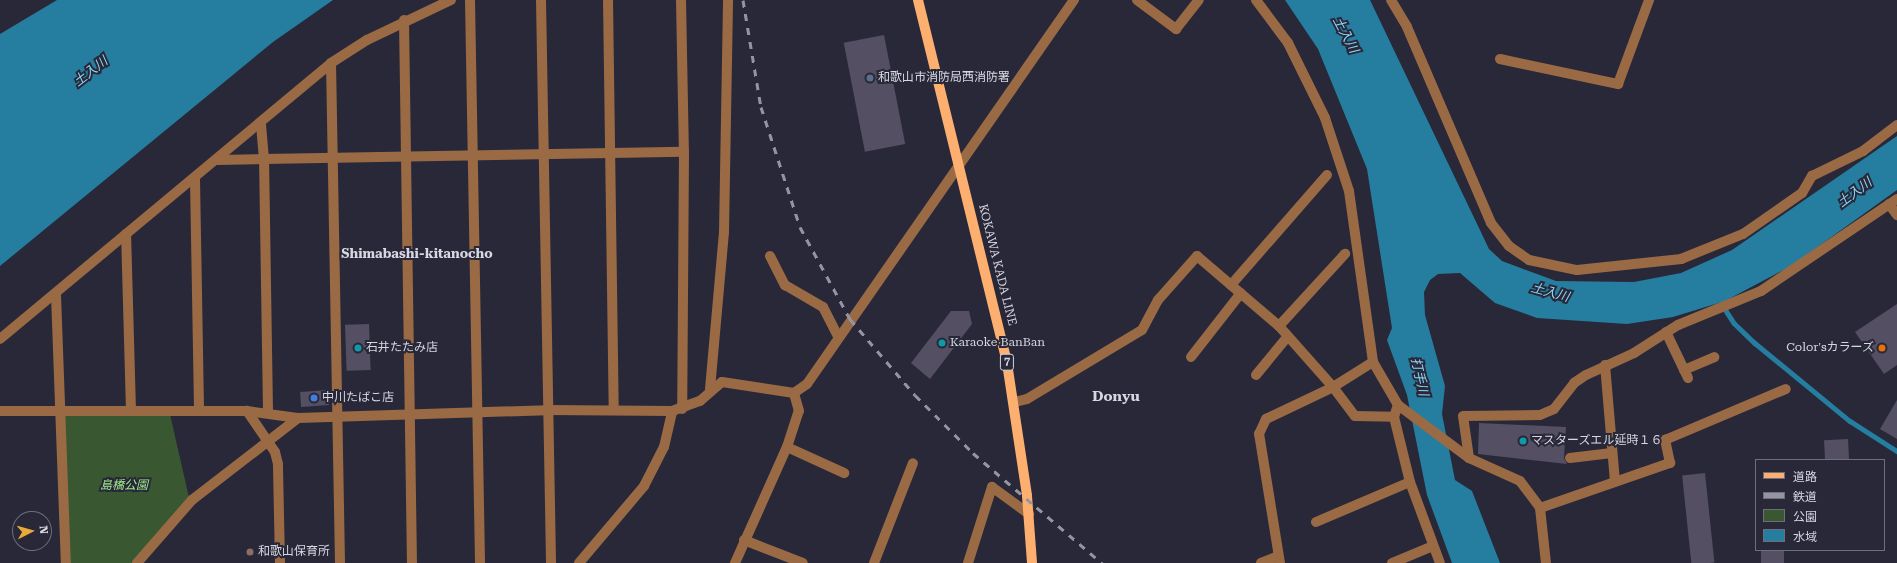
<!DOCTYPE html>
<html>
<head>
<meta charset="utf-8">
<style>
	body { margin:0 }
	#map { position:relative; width:1897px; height:563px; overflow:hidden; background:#292839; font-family:"Roboto Serif","Noto Sans JP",serif }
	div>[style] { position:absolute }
	.green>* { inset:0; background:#395832 }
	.water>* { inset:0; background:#257d9f }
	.stream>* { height:4.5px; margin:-2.25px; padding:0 2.25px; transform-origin:2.25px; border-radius:2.25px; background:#257d9f }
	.building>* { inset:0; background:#544f62; transform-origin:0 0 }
	.minor>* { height:10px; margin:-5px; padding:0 5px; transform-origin:5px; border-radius:5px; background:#9a6a45 }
	.major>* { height:10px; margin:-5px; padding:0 5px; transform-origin:5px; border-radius:5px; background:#fdaf70 }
	.rail>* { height:3px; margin-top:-1.5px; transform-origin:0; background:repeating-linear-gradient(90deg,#9595a2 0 7px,transparent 0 14px) }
	.dots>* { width:11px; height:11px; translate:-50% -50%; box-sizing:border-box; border:2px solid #292839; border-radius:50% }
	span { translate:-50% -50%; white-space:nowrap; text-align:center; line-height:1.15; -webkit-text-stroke:4px #292839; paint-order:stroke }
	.shield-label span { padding:1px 3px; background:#292839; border:1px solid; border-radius:3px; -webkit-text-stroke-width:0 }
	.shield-label { font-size:11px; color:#d7d7e2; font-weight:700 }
	.poi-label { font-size:12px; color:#d7d7e2 }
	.left { translate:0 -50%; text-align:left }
	.right { translate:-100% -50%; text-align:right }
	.street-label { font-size:12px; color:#d7d7e2 }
	.park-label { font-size:12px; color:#9dea8b; font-style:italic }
	.water-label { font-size:13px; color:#8cd8fa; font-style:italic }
	.neighbourhood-label { font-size:13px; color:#d7d7e2; font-weight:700 }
	.quarter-label { font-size:14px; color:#d7d7e2; font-weight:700 }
	.legend { position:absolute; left:1755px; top:459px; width:130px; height:92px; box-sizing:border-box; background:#292839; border:1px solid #6f6e7d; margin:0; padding:5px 7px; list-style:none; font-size:12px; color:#d7d7e2 }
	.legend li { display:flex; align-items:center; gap:8px; height:20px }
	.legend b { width:20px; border:1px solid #6f6e7d }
	.north { position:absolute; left:12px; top:511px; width:40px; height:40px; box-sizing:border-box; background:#292839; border:1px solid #6f6e7d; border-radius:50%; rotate:84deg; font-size:11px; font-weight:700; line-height:16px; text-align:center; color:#d7d7e2 }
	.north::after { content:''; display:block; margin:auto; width:14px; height:18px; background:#eaaa38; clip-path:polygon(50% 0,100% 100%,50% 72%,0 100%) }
</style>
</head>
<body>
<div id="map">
	<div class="green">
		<div style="clip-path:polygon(169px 410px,190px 502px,138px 563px,66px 563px,62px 411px)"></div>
	</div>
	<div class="water">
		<div style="clip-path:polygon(57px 0,333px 0,273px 42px,0 266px,0 34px)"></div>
		<div style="clip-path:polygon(1285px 0,1370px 0,1489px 249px,1502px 261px,1556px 281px,1634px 282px,1681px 273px,1732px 250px,1897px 136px,1897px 190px,1791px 266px,1725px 301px,1673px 317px,1627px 324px,1537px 318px,1495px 303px,1460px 273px,1438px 274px,1430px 280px,1424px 292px,1425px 315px,1445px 386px,1442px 414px,1455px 480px,1472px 491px,1500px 563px,1452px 563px,1427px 495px,1407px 395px,1387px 340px,1392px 328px,1367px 169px,1318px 49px)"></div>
	</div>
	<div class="stream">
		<div style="left:1723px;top:306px;width:20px;rotate:57deg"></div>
		<div style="left:1734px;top:323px;width:29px;rotate:44deg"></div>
		<div style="left:1755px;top:343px;width:123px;rotate:39.4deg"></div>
		<div style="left:1850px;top:421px;width:56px;rotate:32.6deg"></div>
	</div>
	<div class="building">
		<div style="left:884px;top:35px;width:111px;height:41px;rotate:79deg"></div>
		<div style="clip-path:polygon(1897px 304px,1897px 365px,1884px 374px,1855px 332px)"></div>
		<div style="clip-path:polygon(951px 311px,969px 311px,972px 324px,930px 379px,911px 363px)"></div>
		<div style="left:369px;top:324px;width:46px;height:24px;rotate:88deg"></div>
		<div style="left:328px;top:390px;width:15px;height:28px;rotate:86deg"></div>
		<div style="clip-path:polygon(1897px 400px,1897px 439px,1880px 429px)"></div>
		<div style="clip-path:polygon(1479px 423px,1566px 427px,1564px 458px,1567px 464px,1478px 454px)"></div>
		<div style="left:1848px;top:439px;width:21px;height:24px;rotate:87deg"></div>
		<div style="left:1705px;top:473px;width:90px;height:23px;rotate:84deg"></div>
		<div style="left:1761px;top:550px;width:23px;height:13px"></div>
	</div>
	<div class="minor">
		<div style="left:470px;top:0;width:563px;rotate:88.98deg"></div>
		<div style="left:541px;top:0;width:563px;rotate:88.98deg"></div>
		<div style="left:608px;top:0;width:410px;rotate:89.2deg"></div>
		<div style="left:681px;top:0;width:152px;rotate:88.9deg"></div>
		<div style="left:1137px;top:0;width:49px;rotate:36.6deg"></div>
		<div style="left:1176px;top:29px;width:37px;rotate:-52deg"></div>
		<div style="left:1256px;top:0;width:54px;rotate:53.3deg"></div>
		<div style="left:1288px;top:43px;width:84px;rotate:63.7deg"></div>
		<div style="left:1325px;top:118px;width:77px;rotate:71.8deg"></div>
		<div style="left:1349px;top:191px;width:173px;rotate:82deg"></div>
		<div style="left:1373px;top:362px;width:50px;rotate:59.8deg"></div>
		<div style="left:1398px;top:405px;width:89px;rotate:36.7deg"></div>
		<div style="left:1469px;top:458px;width:56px;rotate:24.3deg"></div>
		<div style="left:1520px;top:481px;width:34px;rotate:53deg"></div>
		<div style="left:1540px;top:508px;width:55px;rotate:83.8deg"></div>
		<div style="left:1391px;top:0;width:31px;rotate:59deg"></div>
		<div style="left:1407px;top:27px;width:213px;rotate:66.8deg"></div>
		<div style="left:1491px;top:223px;width:29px;rotate:52deg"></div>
		<div style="left:1509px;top:246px;width:24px;rotate:35deg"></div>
		<div style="left:1529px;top:260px;width:49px;rotate:11.8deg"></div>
		<div style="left:1577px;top:270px;width:105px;rotate:-6deg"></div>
		<div style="left:1681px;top:259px;width:67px;rotate:-22deg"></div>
		<div style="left:1743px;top:234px;width:72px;rotate:-34.8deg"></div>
		<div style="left:1802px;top:193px;width:20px;rotate:-60deg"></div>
		<div style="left:1812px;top:176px;width:57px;rotate:-26.1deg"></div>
		<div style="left:1863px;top:151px;width:43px;rotate:-37.4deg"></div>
		<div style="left:404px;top:20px;width:543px;rotate:89.16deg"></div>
		<div style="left:1500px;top:59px;width:121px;rotate:12deg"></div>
		<div style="left:1618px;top:84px;width:90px;rotate:-69.7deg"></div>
		<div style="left:218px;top:160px;width:46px;rotate:-1.2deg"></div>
		<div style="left:264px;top:159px;width:36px;rotate:-95deg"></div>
		<div style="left:195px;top:179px;width:231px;rotate:89deg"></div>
		<div style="left:1889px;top:204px;width:14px;rotate:54deg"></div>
		<div style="left:770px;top:256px;width:33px;rotate:63deg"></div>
		<div style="left:785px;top:285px;width:44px;rotate:30.1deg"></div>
		<div style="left:823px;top:307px;width:34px;rotate:63deg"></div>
		<div style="left:1231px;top:285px;width:146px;rotate:-48.9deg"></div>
		<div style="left:56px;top:295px;width:268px;rotate:87.9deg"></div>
		<div style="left:1279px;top:326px;width:98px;rotate:-47.5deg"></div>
		<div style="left:1666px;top:332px;width:51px;rotate:64.4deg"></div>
		<div style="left:0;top:339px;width:164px;rotate:-39.8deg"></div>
		<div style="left:1191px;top:357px;width:81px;rotate:-52deg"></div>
		<div style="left:1605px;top:365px;width:117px;rotate:85.1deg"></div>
		<div style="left:1684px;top:370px;width:33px;rotate:-23deg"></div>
		<div style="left:1256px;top:375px;width:50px;rotate:-50.6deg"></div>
		<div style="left:710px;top:389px;width:158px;rotate:-84.9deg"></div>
		<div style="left:724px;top:232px;width:232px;rotate:-89deg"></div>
		<div style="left:1015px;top:402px;width:12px;rotate:-14deg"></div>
		<div style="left:1027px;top:399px;width:134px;rotate:-31deg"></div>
		<div style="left:1142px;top:330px;width:34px;rotate:-62deg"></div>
		<div style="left:1158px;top:300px;width:59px;rotate:-48.4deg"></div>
		<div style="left:1197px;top:256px;width:108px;rotate:40.5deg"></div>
		<div style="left:1279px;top:326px;width:81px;rotate:48.5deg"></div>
		<div style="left:1333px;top:387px;width:47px;rotate:-32deg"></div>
		<div style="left:0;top:411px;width:247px"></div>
		<div style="left:131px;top:411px;width:177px;rotate:-91.6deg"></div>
		<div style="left:126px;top:234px;width:267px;rotate:-39.8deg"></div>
		<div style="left:268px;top:411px;width:252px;rotate:-90.9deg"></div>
		<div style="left:264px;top:159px;width:420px;rotate:-1deg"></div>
		<div style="left:684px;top:152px;width:257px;rotate:90.4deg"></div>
		<div style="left:1394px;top:417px;width:67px;rotate:76.2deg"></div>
		<div style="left:1410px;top:482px;width:86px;rotate:69.7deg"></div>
		<div style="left:787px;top:447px;width:63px;rotate:24.5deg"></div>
		<div style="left:1469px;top:458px;width:42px;rotate:-98.1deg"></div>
		<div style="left:1463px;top:416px;width:77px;rotate:-0.7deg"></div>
		<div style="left:1540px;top:415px;width:15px;rotate:-23deg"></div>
		<div style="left:1554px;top:409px;width:33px;rotate:-52deg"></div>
		<div style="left:1574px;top:383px;width:14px;rotate:-34deg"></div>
		<div style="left:1586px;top:375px;width:53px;rotate:-24.6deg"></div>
		<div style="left:1634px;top:353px;width:52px;rotate:-32.5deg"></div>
		<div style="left:1678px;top:325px;width:90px;rotate:-22.3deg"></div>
		<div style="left:1761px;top:291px;width:164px;rotate:-34.1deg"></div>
		<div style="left:1570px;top:458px;width:42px;rotate:-6.8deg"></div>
		<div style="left:1540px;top:508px;width:138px;rotate:-19.1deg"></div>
		<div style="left:1670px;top:463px;width:24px;rotate:-102deg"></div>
		<div style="left:1665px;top:440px;width:131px;rotate:-22.9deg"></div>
		<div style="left:1316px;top:522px;width:102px;rotate:-23.1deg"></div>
		<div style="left:744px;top:540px;width:63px;rotate:21.3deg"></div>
		<div style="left:137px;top:563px;width:84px;rotate:-48.9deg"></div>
		<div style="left:192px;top:500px;width:134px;rotate:-37.7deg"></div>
		<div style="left:298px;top:418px;width:249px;rotate:-1.8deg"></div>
		<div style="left:547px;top:410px;width:125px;rotate:0.5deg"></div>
		<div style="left:672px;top:411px;width:30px;rotate:-20deg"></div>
		<div style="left:700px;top:401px;width:29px;rotate:-41deg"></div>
		<div style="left:722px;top:382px;width:73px;rotate:8.7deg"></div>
		<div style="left:794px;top:393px;width:16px;rotate:-35deg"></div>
		<div style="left:807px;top:384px;width:468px;rotate:-55.2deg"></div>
		<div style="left:280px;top:563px;width:99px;rotate:-91.2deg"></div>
		<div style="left:278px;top:464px;width:12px;rotate:-104deg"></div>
		<div style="left:275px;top:452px;width:50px;rotate:-124.3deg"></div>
		<div style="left:247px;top:411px;width:51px;rotate:7.8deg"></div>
		<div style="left:340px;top:563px;width:500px;rotate:-91.03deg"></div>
		<div style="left:331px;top:63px;width:43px;rotate:-32.6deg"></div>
		<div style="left:367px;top:40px;width:93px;rotate:-25.5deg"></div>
		<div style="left:579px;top:563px;width:101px;rotate:-49.8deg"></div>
		<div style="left:644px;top:486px;width:44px;rotate:-62.9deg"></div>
		<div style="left:664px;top:447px;width:37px;rotate:-77deg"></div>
		<div style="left:735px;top:563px;width:127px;rotate:-65.9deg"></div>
		<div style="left:787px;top:447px;width:38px;rotate:-72deg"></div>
		<div style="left:799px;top:411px;width:19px;rotate:-106deg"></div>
		<div style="left:874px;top:563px;width:107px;rotate:-68.7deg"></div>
		<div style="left:968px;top:563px;width:80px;rotate:-72.5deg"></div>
		<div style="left:992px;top:487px;width:46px;rotate:36.1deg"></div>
		<div style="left:1261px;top:563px;width:18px;rotate:-22deg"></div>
		<div style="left:1280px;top:563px;width:131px;rotate:-99.2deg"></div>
		<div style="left:1259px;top:434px;width:17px;rotate:-65deg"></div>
		<div style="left:1266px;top:419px;width:74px;rotate:-25.5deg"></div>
		<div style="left:1333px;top:387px;width:36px;rotate:53deg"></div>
		<div style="left:1355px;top:416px;width:39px;rotate:1deg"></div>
		<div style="left:1394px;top:417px;width:13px;rotate:-72deg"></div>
		<div style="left:1392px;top:563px;width:44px;rotate:-22.5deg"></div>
	</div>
	<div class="major">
		<div style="left:918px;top:0;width:374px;rotate:76.2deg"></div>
		<div style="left:1007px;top:363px;width:134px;rotate:81.4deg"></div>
		<div style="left:1027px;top:496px;width:67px;rotate:85.7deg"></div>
	</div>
	<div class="rail">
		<div style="left:743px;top:0;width:109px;rotate:80.5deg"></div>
		<div style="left:761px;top:107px;width:126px;rotate:72deg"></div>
		<div style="left:800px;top:227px;width:105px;rotate:61.5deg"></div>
		<div style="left:850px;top:319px;width:100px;rotate:49.5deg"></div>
		<div style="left:915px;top:395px;width:82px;rotate:45deg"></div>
		<div style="left:973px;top:453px;width:170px;rotate:40.5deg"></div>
	</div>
	<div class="dots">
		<div style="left:870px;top:78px;background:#5c6f8a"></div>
		<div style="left:942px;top:343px;background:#0f9aa8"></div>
		<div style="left:358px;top:348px;background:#0f9aa8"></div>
		<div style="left:1882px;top:348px;background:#e8710a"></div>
		<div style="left:314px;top:398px;background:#3f7fe0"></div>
		<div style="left:1523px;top:441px;background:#0f9aa8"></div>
		<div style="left:250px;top:552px;background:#8d6e63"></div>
	</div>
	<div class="shield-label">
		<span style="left:1007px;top:362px">7</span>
	</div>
	<div class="poi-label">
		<span class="left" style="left:878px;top:78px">和歌山市消防局西消防署</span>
		<span class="left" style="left:950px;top:343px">Karaoke BanBan</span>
		<span class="left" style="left:366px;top:348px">石井たたみ店</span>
		<span class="right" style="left:1874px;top:348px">Color'sカラーズ</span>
		<span class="left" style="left:322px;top:398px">中川たばこ店</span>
		<span class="left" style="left:1531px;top:441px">マスターズエル延時１６</span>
		<span class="left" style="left:258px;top:552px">和歌山保育所</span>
	</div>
	<div class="street-label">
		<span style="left:997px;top:265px;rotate:76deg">KOKAWA KADA LINE</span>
	</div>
	<div class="park-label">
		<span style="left:124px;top:486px">島橋公園</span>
	</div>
	<div class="water-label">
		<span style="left:1345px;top:35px;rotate:62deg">土入川</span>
		<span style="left:91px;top:72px;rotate:-38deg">土入川</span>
		<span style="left:1855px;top:193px;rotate:-37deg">土入川</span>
		<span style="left:1550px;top:293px;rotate:15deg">土入川</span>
		<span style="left:1419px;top:377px;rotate:77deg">打手川</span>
	</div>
	<div class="neighbourhood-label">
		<span style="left:417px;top:254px">Shimabashi-kitanocho</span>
	</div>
	<div class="quarter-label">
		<span style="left:1116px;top:396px">Donyu</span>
	</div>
	<ul class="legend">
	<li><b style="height:5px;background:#fdaf70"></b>道路</li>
	<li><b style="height:5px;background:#9595a2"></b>鉄道</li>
	<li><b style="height:11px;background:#395832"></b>公園</li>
	<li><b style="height:11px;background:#257d9f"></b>水域</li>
	</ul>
	<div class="north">N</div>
</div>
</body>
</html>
